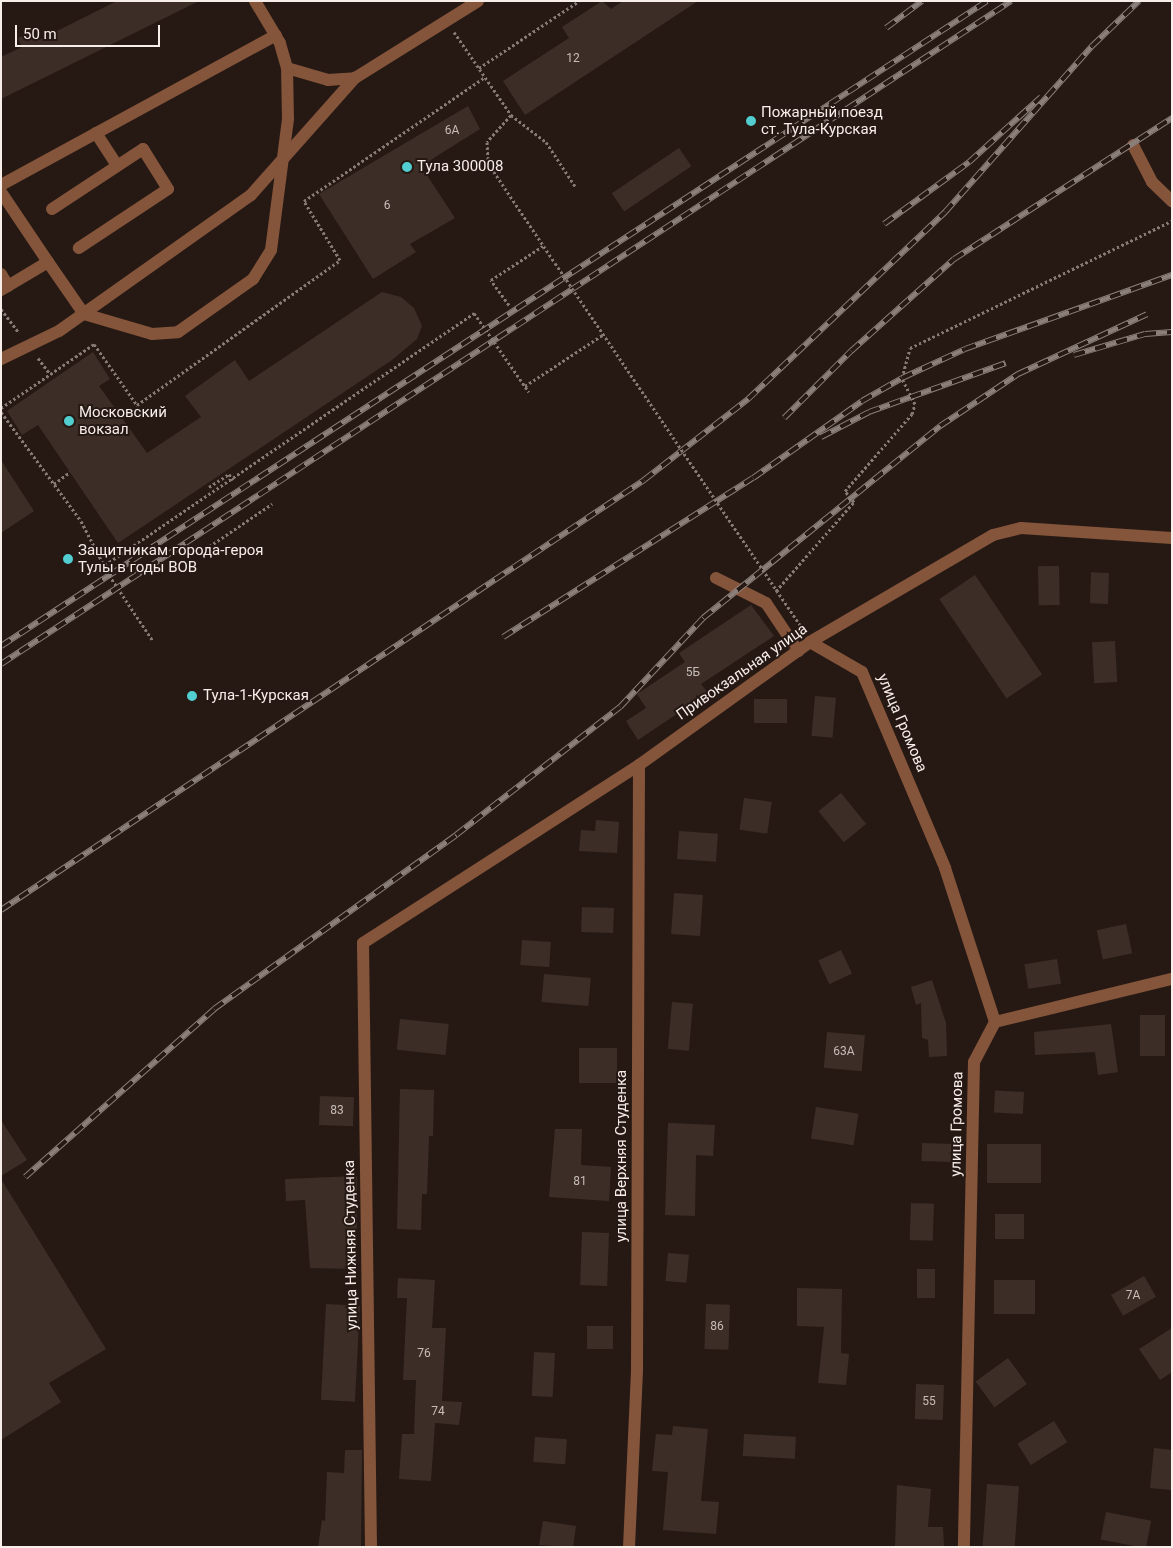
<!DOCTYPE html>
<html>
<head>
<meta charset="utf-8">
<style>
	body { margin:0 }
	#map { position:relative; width:1173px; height:1548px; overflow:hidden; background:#261913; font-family:Roboto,sans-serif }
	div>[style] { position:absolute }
	.building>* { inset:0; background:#3c2e27; transform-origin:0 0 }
	.path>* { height:3px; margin-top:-1.5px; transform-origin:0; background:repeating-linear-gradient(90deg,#867a75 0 2.5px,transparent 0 5px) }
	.minor>* { height:12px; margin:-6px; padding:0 6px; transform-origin:6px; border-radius:6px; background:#84543b }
	.rail>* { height:5.5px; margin-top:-2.75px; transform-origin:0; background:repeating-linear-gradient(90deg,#261913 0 11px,#8b7f7a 0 22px); box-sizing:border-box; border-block:1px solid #8b7f7a }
	.path-bridge>* { height:3px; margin-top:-1.5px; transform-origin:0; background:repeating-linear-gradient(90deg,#867a75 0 2.5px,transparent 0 5px) }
	.dots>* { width:14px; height:14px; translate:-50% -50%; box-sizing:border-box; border:2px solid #261913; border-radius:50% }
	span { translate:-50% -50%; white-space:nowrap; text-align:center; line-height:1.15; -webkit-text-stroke:4px #261913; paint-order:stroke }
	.number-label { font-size:12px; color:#c8bdb8 }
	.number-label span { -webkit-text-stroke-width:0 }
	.poi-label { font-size:15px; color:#f7ede9 }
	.left { translate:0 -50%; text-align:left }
	.street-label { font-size:15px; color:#f7ede9 }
	.frame { position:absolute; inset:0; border:2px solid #f7ede9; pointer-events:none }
	.scale { position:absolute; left:15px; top:25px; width:145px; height:22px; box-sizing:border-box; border:2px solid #f7ede9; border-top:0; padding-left:6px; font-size:15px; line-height:18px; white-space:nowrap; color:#f7ede9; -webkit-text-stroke:4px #261913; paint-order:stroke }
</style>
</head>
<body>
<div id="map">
	<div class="building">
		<div style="clip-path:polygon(117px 1px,199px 1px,1px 99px,1px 57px,22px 47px,18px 38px,35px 30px,39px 40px)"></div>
		<div style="clip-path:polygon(602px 1px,611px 9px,623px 1px,698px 1px,525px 115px,503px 81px,569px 38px,562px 27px)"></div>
		<div style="clip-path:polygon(468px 106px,480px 129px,421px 166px,455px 218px,410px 244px,416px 252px,373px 279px,319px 194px)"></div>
		<div style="left:679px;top:148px;width:22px;height:81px;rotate:56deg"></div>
		<div style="clip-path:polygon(382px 292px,401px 297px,414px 308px,422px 326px,417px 339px,392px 360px,118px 543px,38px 425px,22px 435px,7px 411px,93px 352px,110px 379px,99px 386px,147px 453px,201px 417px,185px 396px,235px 360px,249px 381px)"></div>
		<div style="clip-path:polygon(1px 460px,34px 511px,1px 533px)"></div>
		<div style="left:1059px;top:566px;width:39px;height:21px;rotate:89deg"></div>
		<div style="left:1109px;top:573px;width:31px;height:18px;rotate:92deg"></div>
		<div style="left:975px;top:575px;width:120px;height:43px;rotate:56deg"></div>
		<div style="clip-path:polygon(751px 605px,774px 636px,701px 684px,708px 693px,638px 740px,626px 721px,646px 708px,637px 694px,685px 662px,679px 653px)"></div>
		<div style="left:1115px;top:641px;width:41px;height:23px;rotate:87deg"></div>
		<div style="left:815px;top:696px;width:21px;height:40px;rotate:5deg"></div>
		<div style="left:787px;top:699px;width:24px;height:33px;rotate:90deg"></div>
		<div style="left:841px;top:793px;width:40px;height:29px;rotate:51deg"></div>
		<div style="left:744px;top:798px;width:28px;height:32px;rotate:8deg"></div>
		<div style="clip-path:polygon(596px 820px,619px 822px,617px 853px,579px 851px,581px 830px,595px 831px)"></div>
		<div style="left:679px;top:831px;width:39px;height:28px;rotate:4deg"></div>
		<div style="left:674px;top:893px;width:29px;height:41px;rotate:4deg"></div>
		<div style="left:582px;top:907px;width:32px;height:25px;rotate:2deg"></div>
		<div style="left:1126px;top:924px;width:30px;height:30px;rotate:78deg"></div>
		<div style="left:522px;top:940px;width:29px;height:25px;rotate:4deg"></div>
		<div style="left:841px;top:950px;width:26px;height:25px;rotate:65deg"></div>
		<div style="left:1057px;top:959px;width:25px;height:33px;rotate:81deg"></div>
		<div style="left:544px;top:974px;width:47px;height:28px;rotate:5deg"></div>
		<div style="clip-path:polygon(932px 980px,946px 1023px,947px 1056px,929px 1057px,928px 1040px,922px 1038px,921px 1003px,916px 1005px,911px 987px)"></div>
		<div style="left:672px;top:1002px;width:21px;height:47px;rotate:5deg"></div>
		<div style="left:1140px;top:1015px;width:25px;height:41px"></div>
		<div style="left:400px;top:1019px;width:49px;height:31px;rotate:6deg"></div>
		<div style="clip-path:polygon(1111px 1024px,1118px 1072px,1098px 1075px,1095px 1052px,1035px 1055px,1034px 1032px)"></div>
		<div style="left:827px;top:1032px;width:38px;height:36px;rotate:5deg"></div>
		<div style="left:579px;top:1048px;width:38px;height:35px"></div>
		<div style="clip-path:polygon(400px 1089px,434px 1090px,433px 1136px,429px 1136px,427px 1194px,422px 1194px,421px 1230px,397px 1229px)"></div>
		<div style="left:1024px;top:1092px;width:22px;height:29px;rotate:93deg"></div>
		<div style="left:320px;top:1096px;width:34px;height:29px;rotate:2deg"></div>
		<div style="left:816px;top:1107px;width:43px;height:32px;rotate:9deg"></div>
		<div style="clip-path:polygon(1px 1120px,27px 1160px,1px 1176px)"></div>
		<div style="clip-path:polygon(668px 1123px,715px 1125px,713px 1156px,696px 1155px,695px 1216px,665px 1215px)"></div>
		<div style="clip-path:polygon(555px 1129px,582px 1129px,581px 1165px,611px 1167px,609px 1201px,549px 1197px)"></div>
		<div style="left:922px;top:1143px;width:31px;height:18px;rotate:2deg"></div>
		<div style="left:987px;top:1144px;width:54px;height:39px"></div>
		<div style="clip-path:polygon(357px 1176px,357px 1269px,310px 1268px,305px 1200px,286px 1201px,285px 1179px)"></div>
		<div style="clip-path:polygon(1px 1179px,106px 1349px,49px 1383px,61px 1402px,1px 1440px)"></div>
		<div style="left:911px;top:1203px;width:23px;height:37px;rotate:2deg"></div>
		<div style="left:1024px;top:1214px;width:25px;height:29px;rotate:90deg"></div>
		<div style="left:582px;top:1232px;width:27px;height:53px;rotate:2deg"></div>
		<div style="left:668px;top:1253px;width:21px;height:28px;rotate:5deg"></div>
		<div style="left:917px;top:1269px;width:18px;height:29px"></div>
		<div style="left:1144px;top:1276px;width:24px;height:38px;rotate:60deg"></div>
		<div style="clip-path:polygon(398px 1278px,435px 1280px,432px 1328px,446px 1328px,442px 1401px,462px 1402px,459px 1425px,435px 1423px,431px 1481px,399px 1479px,402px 1434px,414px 1434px,416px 1380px,403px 1380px,407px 1298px,397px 1298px)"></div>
		<div style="left:994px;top:1280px;width:41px;height:34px"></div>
		<div style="clip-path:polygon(797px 1288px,842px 1289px,841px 1353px,849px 1354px,846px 1385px,818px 1383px,824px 1327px,797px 1326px)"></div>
		<div style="left:326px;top:1304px;width:34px;height:96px;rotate:3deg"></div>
		<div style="left:706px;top:1304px;width:24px;height:45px;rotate:2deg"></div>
		<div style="left:587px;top:1326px;width:26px;height:23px"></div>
		<div style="clip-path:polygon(1172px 1328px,1172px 1372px,1160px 1380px,1139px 1349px)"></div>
		<div style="left:534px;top:1352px;width:21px;height:44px;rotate:3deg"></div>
		<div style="left:1008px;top:1358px;width:32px;height:40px;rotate:54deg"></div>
		<div style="left:916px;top:1384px;width:28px;height:35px;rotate:2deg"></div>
		<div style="left:1054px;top:1421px;width:25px;height:43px;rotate:58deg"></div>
		<div style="clip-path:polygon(673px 1426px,708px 1429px,701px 1501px,719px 1502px,716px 1534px,663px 1530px,668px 1472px,652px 1471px,656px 1434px,672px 1435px)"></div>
		<div style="left:744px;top:1434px;width:52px;height:22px;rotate:3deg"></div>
		<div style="left:535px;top:1437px;width:32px;height:25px;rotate:4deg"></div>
		<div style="clip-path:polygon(1154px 1448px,1172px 1450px,1172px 1490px,1150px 1488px)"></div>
		<div style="clip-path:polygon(345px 1450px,362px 1450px,361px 1547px,318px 1547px,322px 1520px,325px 1521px,327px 1472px,344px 1473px)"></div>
		<div style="left:987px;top:1484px;width:32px;height:63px;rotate:4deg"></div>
		<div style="clip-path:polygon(897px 1485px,931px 1489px,928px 1527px,943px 1527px,944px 1547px,895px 1547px)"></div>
		<div style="left:1106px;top:1512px;width:46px;height:28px;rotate:11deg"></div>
		<div style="clip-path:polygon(543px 1521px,576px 1526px,573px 1547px,539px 1545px)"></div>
	</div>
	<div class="path">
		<div style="left:454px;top:32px;width:101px;rotate:55.5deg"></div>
		<div style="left:511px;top:115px;width:44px;rotate:37.6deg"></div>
		<div style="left:546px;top:142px;width:53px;rotate:56.6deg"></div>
		<div style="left:479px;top:68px;width:120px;rotate:-33.8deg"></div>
		<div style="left:511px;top:115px;width:36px;rotate:132deg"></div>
		<div style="left:487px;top:142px;width:21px;rotate:87deg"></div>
		<div style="left:488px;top:163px;width:120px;rotate:56.2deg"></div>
		<div style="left:509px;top:305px;width:31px;rotate:-126deg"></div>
		<div style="left:491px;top:280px;width:62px;rotate:-33.2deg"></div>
		<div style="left:1px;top:309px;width:30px;rotate:53deg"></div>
		<div style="left:38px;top:358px;width:20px;rotate:53deg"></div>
		<div style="left:525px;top:386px;width:95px;rotate:-33.4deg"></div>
		<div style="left:1px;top:408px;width:113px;rotate:-34.5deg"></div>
		<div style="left:94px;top:344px;width:75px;rotate:54.8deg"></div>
		<div style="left:137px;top:405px;width:249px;rotate:-35.5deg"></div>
		<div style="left:340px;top:260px;width:69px;rotate:-121.4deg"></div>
		<div style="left:304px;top:201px;width:219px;rotate:-34.4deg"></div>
		<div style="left:1px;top:412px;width:135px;rotate:53.7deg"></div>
		<div style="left:81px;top:521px;width:61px;rotate:62.6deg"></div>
		<div style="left:109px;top:575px;width:79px;rotate:56.3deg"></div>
		<div style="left:54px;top:484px;width:20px;rotate:-37deg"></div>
		<div style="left:209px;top:487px;width:24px;rotate:-33deg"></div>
		<div style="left:229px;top:474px;width:7px;rotate:56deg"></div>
		<div style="left:201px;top:552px;width:86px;rotate:-34.1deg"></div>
		<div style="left:105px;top:565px;width:447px;rotate:-34.3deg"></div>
		<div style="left:474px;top:313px;width:96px;rotate:55.2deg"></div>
		<div style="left:776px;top:591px;width:118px;rotate:-48.8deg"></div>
		<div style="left:854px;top:502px;width:14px;rotate:-129deg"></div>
		<div style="left:845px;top:491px;width:102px;rotate:-49deg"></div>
		<div style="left:912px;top:414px;width:10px;rotate:-73deg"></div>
		<div style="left:915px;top:404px;width:29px;rotate:-117deg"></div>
		<div style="left:902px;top:378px;width:31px;rotate:-75deg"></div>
		<div style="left:910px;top:348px;width:291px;rotate:-25.9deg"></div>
	</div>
	<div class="minor">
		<div style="left:287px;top:68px;width:43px;rotate:16.3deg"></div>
		<div style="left:328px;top:80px;width:27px;rotate:-4deg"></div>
		<div style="left:96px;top:133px;width:38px;rotate:57deg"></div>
		<div style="left:1133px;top:145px;width:42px;rotate:62.8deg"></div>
		<div style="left:1152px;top:182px;width:28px;rotate:44deg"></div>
		<div style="left:1px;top:185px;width:313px;rotate:-28.6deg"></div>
		<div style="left:1px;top:192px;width:84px;rotate:56.1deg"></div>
		<div style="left:48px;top:262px;width:55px;rotate:149.2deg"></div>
		<div style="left:52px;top:209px;width:109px;rotate:-33.4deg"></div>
		<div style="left:143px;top:149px;width:47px;rotate:58deg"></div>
		<div style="left:168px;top:189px;width:107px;rotate:146.5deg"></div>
		<div style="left:48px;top:262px;width:63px;rotate:55.3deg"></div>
		<div style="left:1px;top:274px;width:14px;rotate:60deg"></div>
		<div style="left:84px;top:314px;width:71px;rotate:16.4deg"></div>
		<div style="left:152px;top:334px;width:26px;rotate:-4deg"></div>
		<div style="left:178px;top:332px;width:92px;rotate:-35.2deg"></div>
		<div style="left:253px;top:279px;width:34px;rotate:-58deg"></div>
		<div style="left:271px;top:250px;width:132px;rotate:-82.6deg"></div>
		<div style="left:288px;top:119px;width:51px;rotate:-91.1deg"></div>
		<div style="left:287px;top:68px;width:26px;rotate:-106deg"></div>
		<div style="left:280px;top:43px;width:49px;rotate:-120.8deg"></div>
		<div style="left:1px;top:359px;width:64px;rotate:-25.8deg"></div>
		<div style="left:59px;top:331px;width:235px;rotate:-35.3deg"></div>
		<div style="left:251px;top:195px;width:157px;rotate:-48.4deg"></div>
		<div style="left:355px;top:78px;width:145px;rotate:-32deg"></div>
		<div style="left:716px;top:578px;width:56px;rotate:26.6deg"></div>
		<div style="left:766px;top:603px;width:58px;rotate:56.3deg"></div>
		<div style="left:810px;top:642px;width:60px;rotate:30deg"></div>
		<div style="left:862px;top:672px;width:213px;rotate:67deg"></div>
		<div style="left:945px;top:868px;width:162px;rotate:72deg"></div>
		<div style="left:995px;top:1022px;width:45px;rotate:117.7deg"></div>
		<div style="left:974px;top:1062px;width:485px;rotate:91.2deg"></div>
		<div style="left:995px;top:1022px;width:182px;rotate:-13.7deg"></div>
		<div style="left:371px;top:1547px;width:604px;rotate:-90.76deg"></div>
		<div style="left:363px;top:943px;width:328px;rotate:-32.8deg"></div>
		<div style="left:639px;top:765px;width:211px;rotate:-35.7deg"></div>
		<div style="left:810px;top:642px;width:212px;rotate:-30.3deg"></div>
		<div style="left:993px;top:535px;width:29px;rotate:-14deg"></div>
		<div style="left:1021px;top:528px;width:151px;rotate:3.8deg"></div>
		<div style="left:629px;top:1547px;width:179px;rotate:-87.4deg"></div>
		<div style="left:637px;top:1368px;width:603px;rotate:-89.81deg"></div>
	</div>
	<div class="rail">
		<div style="left:886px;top:28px;width:45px;rotate:-36.9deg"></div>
		<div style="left:884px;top:224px;width:105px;rotate:-36.1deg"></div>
		<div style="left:969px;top:162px;width:97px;rotate:-42.1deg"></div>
		<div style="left:1074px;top:355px;width:74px;rotate:-16.5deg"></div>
		<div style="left:1145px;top:334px;width:27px;rotate:-4deg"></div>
		<div style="left:784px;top:418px;width:95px;rotate:-45deg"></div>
		<div style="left:851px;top:351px;width:138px;rotate:-41.8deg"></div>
		<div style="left:954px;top:259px;width:260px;rotate:-32.9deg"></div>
		<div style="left:821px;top:437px;width:54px;rotate:-27.5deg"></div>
		<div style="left:869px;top:412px;width:145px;rotate:-19.7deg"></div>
		<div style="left:503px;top:637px;width:296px;rotate:-32.5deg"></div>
		<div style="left:753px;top:478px;width:133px;rotate:-35.2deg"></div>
		<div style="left:862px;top:401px;width:46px;rotate:-29.9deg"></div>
		<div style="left:902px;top:378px;width:69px;rotate:-24.7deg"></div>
		<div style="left:965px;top:349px;width:220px;rotate:-19.7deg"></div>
		<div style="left:1px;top:646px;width:1178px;rotate:-33.19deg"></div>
		<div style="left:1px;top:664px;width:1208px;rotate:-33.28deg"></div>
		<div style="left:1px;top:910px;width:774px;rotate:-33.77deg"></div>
		<div style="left:644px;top:480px;width:132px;rotate:-37.9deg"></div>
		<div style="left:748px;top:399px;width:272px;rotate:-43.5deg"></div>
		<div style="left:945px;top:212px;width:222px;rotate:-48.5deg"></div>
		<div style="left:1092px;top:46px;width:65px;rotate:-43.8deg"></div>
		<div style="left:25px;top:1177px;width:253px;rotate:-41.6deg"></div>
		<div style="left:214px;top:1009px;width:298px;rotate:-35.7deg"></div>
		<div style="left:456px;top:835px;width:208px;rotate:-38deg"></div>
		<div style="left:620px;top:707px;width:122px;rotate:-47deg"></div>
		<div style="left:703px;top:618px;width:305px;rotate:-39deg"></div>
		<div style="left:940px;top:426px;width:94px;rotate:-33.7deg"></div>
		<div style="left:1018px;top:374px;width:142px;rotate:-24.9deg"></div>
	</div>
	<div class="path-bridge">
		<div style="left:555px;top:263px;width:439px;rotate:55.9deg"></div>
	</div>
	<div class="dots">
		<div style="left:751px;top:121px;background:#52cdd0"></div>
		<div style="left:407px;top:167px;background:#52cdd0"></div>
		<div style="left:69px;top:421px;background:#52cdd0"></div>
		<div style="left:68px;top:559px;background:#52cdd0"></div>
		<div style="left:192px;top:696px;background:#52cdd0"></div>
	</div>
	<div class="number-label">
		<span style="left:573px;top:59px">12</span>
		<span style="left:452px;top:131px">6А</span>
		<span style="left:387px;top:206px">6</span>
		<span style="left:693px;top:673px">5Б</span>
		<span style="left:844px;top:1052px">63А</span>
		<span style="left:337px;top:1111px">83</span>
		<span style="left:580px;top:1182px">81</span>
		<span style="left:1133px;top:1296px">7А</span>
		<span style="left:717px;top:1327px">86</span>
		<span style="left:424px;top:1354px">76</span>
		<span style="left:929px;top:1402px">55</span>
		<span style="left:438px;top:1412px">74</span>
	</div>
	<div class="poi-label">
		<span class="left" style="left:761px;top:121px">Пожарный поезд<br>ст. Тула-Курская</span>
		<span class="left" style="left:417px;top:167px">Тула 300008</span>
		<span class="left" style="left:79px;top:421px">Московский<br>вокзал</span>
		<span class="left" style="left:78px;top:559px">Защитникам города-героя<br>Тулы в годы ВОВ</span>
		<span class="left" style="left:203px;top:696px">Тула-1-Курская</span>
	</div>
	<div class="street-label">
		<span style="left:742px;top:672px;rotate:-35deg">Привокзальная улица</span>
		<span style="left:902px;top:723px;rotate:67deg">улица Громова</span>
		<span style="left:957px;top:1124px;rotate:-89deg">улица Громова</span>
		<span style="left:622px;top:1156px;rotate:-90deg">улица Верхняя Cтуденка</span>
		<span style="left:351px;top:1245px;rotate:-91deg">улица Нижняя Cтуденкa</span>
	</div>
	<div class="frame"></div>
	<div class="scale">50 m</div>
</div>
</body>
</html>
